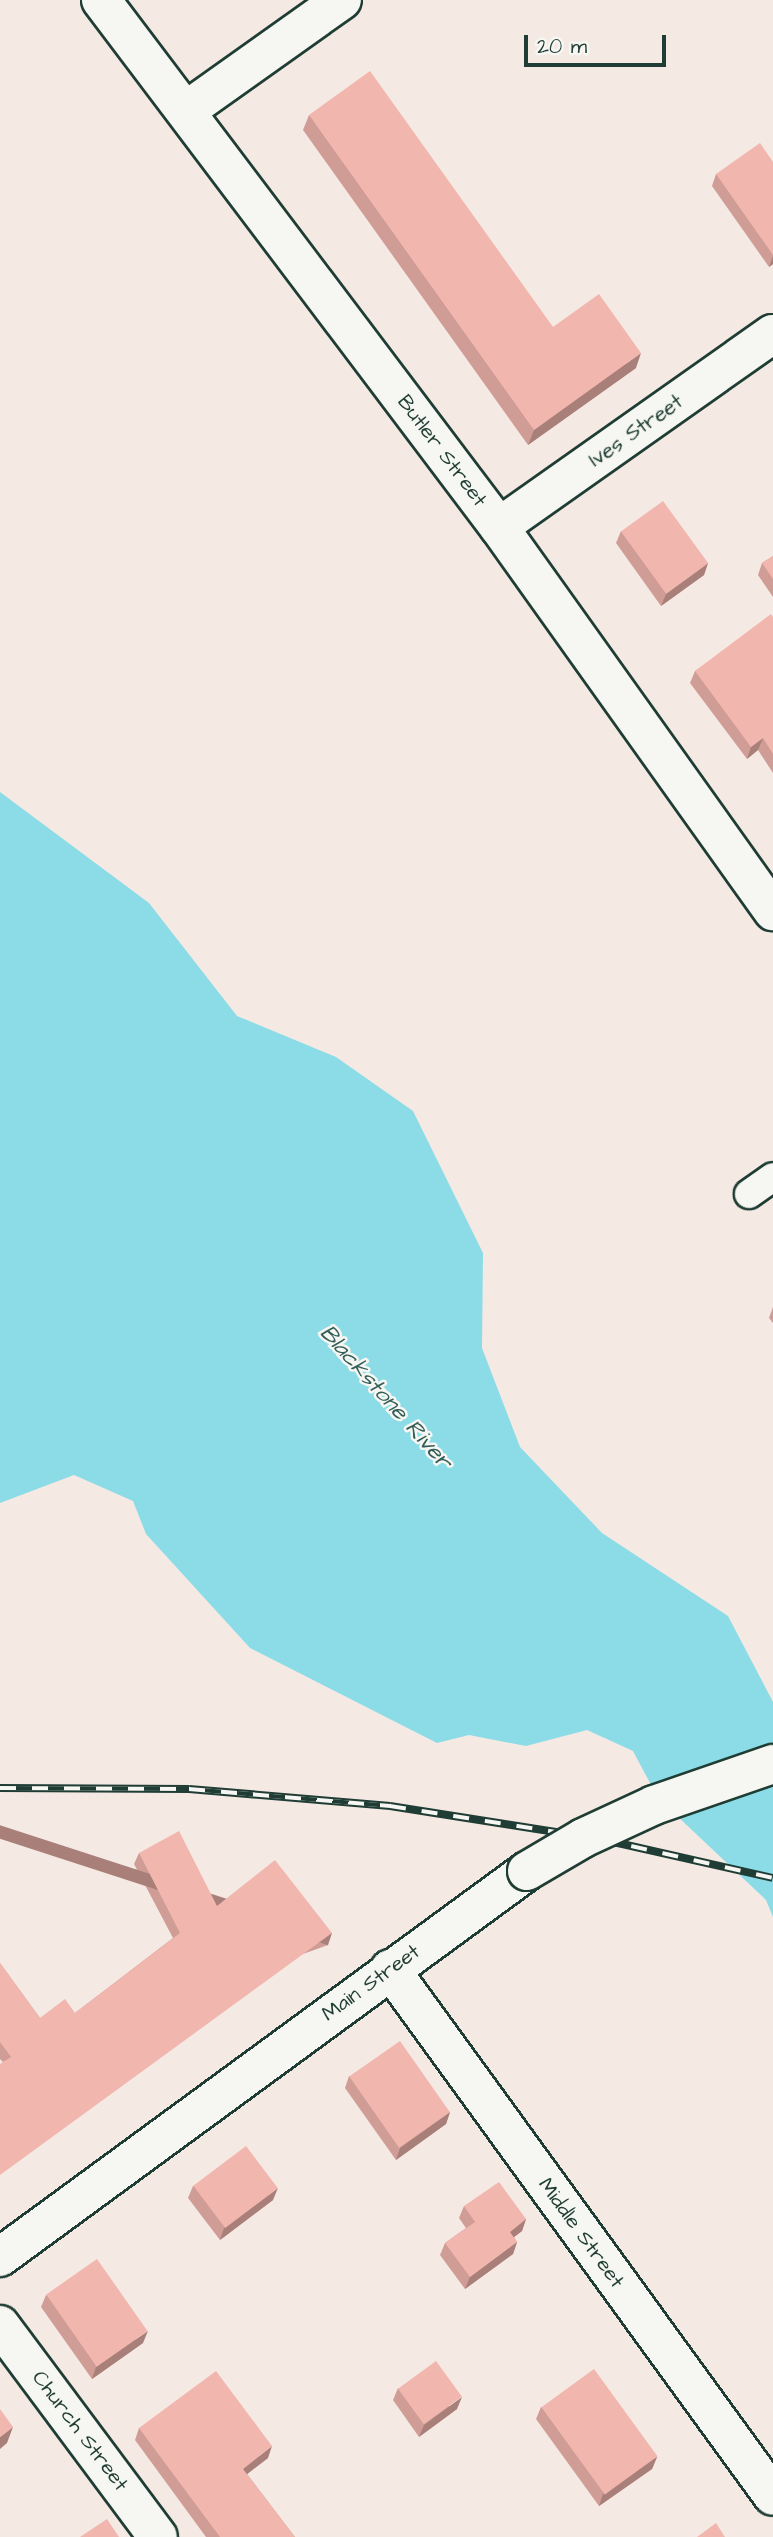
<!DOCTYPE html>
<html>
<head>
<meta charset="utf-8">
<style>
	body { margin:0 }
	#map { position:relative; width:773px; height:2537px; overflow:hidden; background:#f5e9e4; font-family:"Architects Daughter",sans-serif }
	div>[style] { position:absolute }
	.water>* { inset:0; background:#8cdce7 }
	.roads { filter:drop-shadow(2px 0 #1f3d34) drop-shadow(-2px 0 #1f3d34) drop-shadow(0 2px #1f3d34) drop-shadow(0 -2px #1f3d34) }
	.lane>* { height:28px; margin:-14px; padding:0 14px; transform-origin:14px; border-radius:14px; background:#f6f6f2 }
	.street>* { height:38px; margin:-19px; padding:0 19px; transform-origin:19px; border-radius:19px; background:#f6f6f2 }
	.secondary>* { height:38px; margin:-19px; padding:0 19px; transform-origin:19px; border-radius:19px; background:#f6f6f2 }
	.rail>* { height:8px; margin-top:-4px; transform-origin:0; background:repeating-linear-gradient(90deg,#f6f6f2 0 16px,#1f3d34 0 32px); box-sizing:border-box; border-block:2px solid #1f3d34 }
	.bridges { filter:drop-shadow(2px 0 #1f3d34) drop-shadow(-2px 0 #1f3d34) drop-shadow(0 2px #1f3d34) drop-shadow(0 -2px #1f3d34) }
	.secondary-bridge>* { height:38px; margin:-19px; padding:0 19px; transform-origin:19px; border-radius:19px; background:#f6f6f2 }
	.wall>* { inset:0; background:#cf9d96 }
	.shaded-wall>* { inset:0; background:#a97f7a; transform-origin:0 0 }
	.building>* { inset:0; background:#f1b6ae; transform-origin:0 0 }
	span { translate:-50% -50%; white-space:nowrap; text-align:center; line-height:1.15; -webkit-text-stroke:5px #f6f6f2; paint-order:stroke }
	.street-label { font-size:21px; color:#1f3d34 }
	.water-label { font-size:23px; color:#355d58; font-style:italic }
	.scale { position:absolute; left:524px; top:35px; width:142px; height:32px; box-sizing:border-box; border:4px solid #1f3d34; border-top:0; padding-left:9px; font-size:21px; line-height:24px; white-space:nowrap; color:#1f3d34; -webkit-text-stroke:5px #f6f6f2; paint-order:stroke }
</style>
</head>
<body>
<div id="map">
	<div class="water">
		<div style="clip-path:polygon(0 792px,149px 903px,237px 1016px,336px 1057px,413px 1111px,483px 1253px,482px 1348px,520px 1447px,602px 1533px,728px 1616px,773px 1702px,773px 1917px,766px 1900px,658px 1798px,633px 1751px,587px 1730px,526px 1746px,469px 1735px,437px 1743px,250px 1648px,146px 1534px,133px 1501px,74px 1475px,0 1503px)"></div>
	</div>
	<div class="roads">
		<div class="lane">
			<div style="left:749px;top:1194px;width:29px;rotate:-35deg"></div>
		</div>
		<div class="street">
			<div style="left:101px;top:0;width:660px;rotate:52.94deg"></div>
			<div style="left:499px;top:527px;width:472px;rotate:54.5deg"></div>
			<div style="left:187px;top:110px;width:190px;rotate:-35.4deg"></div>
			<div style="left:499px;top:527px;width:335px;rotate:-35.2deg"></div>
			<div style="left:390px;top:1969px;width:651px;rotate:53.99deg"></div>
			<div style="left:0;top:2325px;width:264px;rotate:53.3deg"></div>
		</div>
		<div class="secondary">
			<div style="left:0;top:2257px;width:653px;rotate:-36.22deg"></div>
		</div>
	</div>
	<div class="rail">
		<div style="left:0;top:1788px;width:189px;rotate:0.3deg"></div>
		<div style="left:189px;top:1789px;width:202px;rotate:4.8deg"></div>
		<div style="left:390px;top:1806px;width:213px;rotate:8.9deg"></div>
		<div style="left:600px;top:1839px;width:177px;rotate:12.7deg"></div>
	</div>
	<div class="bridges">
		<div class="secondary-bridge">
			<div style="left:527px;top:1871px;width:65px;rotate:-30.5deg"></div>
			<div style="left:583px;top:1838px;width:78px;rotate:-24.9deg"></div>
			<div style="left:654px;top:1805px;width:126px;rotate:-19deg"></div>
		</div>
	</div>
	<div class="wall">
		<div style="clip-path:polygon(309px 115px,553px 327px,636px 368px,528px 445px,303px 130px)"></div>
		<div style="clip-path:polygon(773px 162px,773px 264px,769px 267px,712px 186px,716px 174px)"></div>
		<div style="clip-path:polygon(621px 531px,708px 563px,704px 575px,661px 606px,616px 543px)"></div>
		<div style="clip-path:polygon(773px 556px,773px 597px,758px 575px,762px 563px)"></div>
		<div style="clip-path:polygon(773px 617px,773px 773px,758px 750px,747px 759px,690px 683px,695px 671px)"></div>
		<div style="clip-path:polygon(773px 1307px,773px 1323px,769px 1318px)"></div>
		<div style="clip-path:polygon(139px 1853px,217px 1906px,328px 1945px,3px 2062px,0 2059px,0 1963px,40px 2018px,75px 2013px,173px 1938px,134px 1864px)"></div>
		<div style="clip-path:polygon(349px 2076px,450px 2112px,446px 2124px,396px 2160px,345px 2088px)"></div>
		<div style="clip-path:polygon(193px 2186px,273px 2200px,220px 2240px,188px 2198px)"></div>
		<div style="clip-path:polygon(464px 2206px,526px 2219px,522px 2231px,514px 2237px,517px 2242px,513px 2254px,465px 2289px,440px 2255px,445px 2243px,466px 2228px,459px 2218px)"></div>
		<div style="clip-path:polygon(46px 2295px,143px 2343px,92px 2379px,41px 2307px)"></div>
		<div style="clip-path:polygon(398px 2388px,457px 2409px,419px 2437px,393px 2400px)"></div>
		<div style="clip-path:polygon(541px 2407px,657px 2457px,652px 2469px,599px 2506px,536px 2419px)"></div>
		<div style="clip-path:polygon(139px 2428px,268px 2458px,247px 2474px,295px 2537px,206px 2537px,135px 2440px)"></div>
	</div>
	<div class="shaded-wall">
		<div style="clip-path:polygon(773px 256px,773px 264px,769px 267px)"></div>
		<div style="clip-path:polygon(641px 353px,636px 368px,528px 445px,534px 430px)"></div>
		<div style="clip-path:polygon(708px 563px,704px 575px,661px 606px,666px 594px)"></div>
		<div style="clip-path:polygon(763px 738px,758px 750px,747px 759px,751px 747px)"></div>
		<div style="left:332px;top:1933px;width:13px;height:411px;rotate:108deg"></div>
		<div style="clip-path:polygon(450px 2112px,446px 2124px,396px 2160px,400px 2148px)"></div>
		<div style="clip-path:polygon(278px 2188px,273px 2200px,220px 2240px,224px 2228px)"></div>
		<div style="clip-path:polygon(526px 2219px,522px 2231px,505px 2244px,510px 2232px)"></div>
		<div style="clip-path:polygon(517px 2242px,513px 2254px,465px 2289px,470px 2277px)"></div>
		<div style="clip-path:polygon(148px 2331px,143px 2343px,92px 2379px,96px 2367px)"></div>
		<div style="clip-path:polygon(462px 2397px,457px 2409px,419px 2437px,424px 2425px)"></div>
		<div style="clip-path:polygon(13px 2427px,7px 2443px,0 2449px,0 2437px)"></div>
		<div style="clip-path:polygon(272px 2446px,268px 2458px,238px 2481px,243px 2469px)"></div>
		<div style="clip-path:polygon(657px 2457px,652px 2469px,599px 2506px,603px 2494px)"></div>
	</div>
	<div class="building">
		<div style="clip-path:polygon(370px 71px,553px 327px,599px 294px,641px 353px,534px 430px,309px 115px)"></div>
		<div style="clip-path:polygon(760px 143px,773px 162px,773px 255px,716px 174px)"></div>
		<div style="left:663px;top:501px;width:77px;height:52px;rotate:54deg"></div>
		<div style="clip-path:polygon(773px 556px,773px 579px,762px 563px)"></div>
		<div style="clip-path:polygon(771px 614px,773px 617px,773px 754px,763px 738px,751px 747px,695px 671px)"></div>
		<div style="clip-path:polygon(179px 1831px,217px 1906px,275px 1860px,332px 1933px,0 2175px,0 2064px,11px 2057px,0 2042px,0 1963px,40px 2018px,65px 1999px,75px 2013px,180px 1933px,139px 1853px)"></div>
		<div style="left:400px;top:2041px;width:87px;height:62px;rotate:55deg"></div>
		<div style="left:246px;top:2146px;width:53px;height:66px;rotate:53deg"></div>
		<div style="clip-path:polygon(499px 2182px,526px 2219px,510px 2232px,517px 2242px,470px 2277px,445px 2243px,475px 2222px,464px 2206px)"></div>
		<div style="left:97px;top:2259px;width:88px;height:62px;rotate:55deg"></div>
		<div style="left:436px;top:2361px;width:44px;height:47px;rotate:54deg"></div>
		<div style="left:594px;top:2369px;width:108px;height:65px;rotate:54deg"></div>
		<div style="clip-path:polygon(216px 2371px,272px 2446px,243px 2469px,295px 2537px,220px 2537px,139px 2428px)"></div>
		<div style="clip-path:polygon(0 2409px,13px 2427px,0 2437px)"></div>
		<div style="clip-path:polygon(107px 2519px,119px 2537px,80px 2537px)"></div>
		<div style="clip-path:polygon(716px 2523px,725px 2537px,697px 2537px)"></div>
	</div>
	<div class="street-label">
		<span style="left:636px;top:431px;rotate:-35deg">Ives Street</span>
		<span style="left:442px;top:451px;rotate:53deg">Butler Street</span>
		<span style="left:371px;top:1983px;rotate:-36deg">Main Street</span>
		<span style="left:581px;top:2233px;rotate:54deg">Middle Street</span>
		<span style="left:80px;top:2431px;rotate:53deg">Church Street</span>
	</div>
	<div class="water-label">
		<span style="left:386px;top:1397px;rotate:48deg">Blackstone River</span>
	</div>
	<div class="scale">20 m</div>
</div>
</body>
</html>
